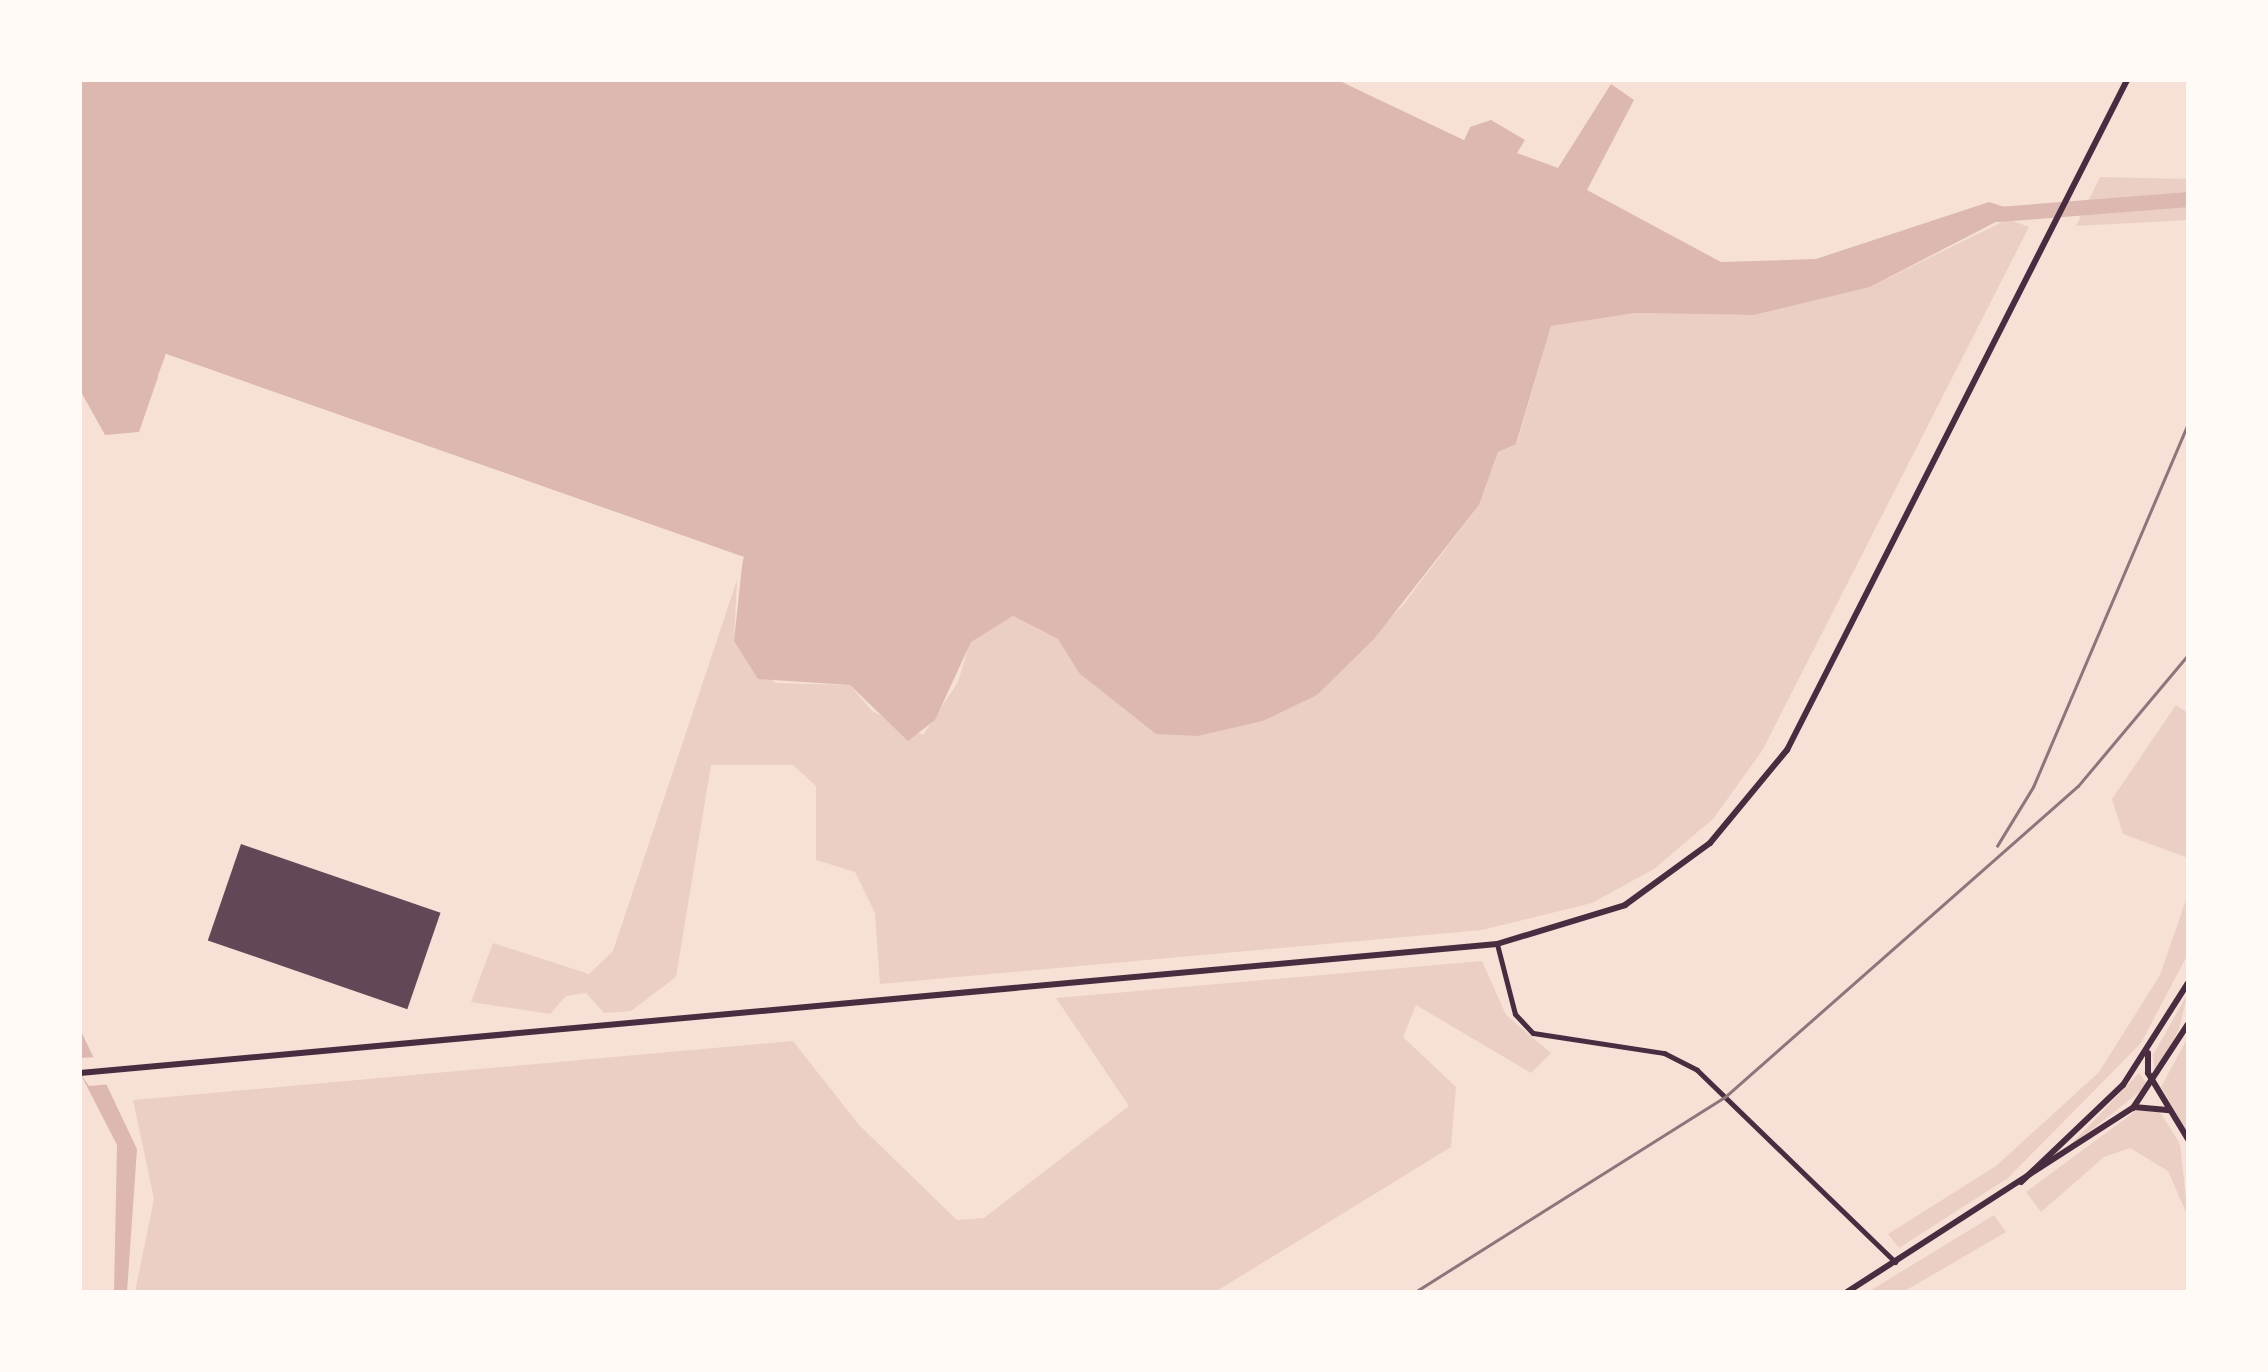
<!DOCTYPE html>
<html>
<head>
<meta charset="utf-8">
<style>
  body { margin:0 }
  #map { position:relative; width:2268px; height:1372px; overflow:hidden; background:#f7e1d7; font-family:"Asap Condensed",sans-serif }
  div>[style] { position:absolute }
  .green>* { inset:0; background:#ebcfc5 }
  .water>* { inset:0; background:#dcb8b0 }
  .pier>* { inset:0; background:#f7e1d7 }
  .river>* { height:15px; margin:-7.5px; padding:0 7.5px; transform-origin:7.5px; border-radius:7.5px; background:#dcb8b0 }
  .building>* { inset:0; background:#644757; transform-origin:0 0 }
  .secondary>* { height:5px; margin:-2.5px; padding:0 2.5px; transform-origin:2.5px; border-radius:2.5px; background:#4a2c40 }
  .primary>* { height:6px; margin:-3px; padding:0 3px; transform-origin:3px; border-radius:3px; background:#4a2c40 }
  .rail>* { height:2.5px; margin:-1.25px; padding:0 1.25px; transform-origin:1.25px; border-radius:1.25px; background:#8f747c }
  span { translate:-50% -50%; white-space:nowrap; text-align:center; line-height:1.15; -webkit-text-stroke:8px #fffaf5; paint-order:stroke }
  .frame { position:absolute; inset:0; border:82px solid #fffaf5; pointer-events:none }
</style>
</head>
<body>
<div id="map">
  <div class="green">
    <i style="clip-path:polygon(2100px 177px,2188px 179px,2188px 220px,2076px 226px)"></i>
    <i style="clip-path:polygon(2008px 219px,2029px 227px,1762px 751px,1713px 819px,1654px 869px,1592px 903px,1482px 930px,880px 984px,875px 913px,855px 872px,816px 860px,816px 786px,793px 765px,711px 765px,676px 977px,631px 1011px,604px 1013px,586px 993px,566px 996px,550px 1014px,471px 1002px,493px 943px,589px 974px,613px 951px,737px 580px,734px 641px,776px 683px,850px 685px,872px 711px,923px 735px,958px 682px,970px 642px,1013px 616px,1058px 639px,1079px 673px,1198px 736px,1263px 721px,1317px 695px,1403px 605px,1479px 505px,1498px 452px,1517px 443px,1551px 326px,1634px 313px,1754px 315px,1870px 287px)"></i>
    <i style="clip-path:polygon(2176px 705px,2188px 713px,2188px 858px,2123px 834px,2112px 799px)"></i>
    <i style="clip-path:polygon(2188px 894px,2188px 954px,2141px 1043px,2008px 1178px,1899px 1248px,1888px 1234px,1996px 1166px,2099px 1072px,2160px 975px)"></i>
    <i style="clip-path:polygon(1482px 961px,1506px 1015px,1551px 1053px,1531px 1073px,1416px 1005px,1403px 1037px,1456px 1087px,1451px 1147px,1215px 1292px,135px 1292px,154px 1199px,133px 1100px,793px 1041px,859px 1125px,957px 1220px,984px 1218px,1129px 1106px,1056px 998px)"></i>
    <i style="clip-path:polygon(2188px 993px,2179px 1029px,2155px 1076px,2153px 1055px)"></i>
    <i style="clip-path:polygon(2188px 1037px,2188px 1134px,2161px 1087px)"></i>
    <i style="clip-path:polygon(2139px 1073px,2148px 1085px,2055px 1159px,2086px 1129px)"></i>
    <i style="clip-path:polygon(2137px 1110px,2160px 1112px,2180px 1144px,2188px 1217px,2168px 1171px,2130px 1148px,2104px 1157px,2041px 1212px,2026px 1192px)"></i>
    <i style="clip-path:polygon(1994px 1215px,2006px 1232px,1903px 1292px,1868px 1292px)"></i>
  </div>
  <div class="water">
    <i style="clip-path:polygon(80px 80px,1338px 80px,1464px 140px,1470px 127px,1491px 120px,1525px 140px,1517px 153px,1558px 168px,1611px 84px,1634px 100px,1587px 190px,1721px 262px,1816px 259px,1989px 202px,2017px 211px,1870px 287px,1754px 315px,1635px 313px,1551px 326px,1516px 444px,1498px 452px,1479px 505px,1374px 639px,1317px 695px,1263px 721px,1198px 736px,1156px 734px,1079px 673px,1058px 639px,1013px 616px,971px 642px,935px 720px,908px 741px,850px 685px,758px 679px,734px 641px,743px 557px,166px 354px,139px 432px,105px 435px,80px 390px)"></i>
    <i style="clip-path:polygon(80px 1029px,137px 1149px,127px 1292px,114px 1292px,117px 1145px,80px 1073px)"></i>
  </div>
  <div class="pier">
    <i style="clip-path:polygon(1338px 80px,1462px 133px,1470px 127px,1464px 140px)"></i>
    <i style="clip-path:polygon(166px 354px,744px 557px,737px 580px,738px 561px,169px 360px,157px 378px)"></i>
    <i style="clip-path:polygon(97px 1057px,112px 1084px,89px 1086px,80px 1073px,80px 1058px)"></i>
  </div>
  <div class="river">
    <i style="left:1998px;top:214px;width:191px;rotate:-4.5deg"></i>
  </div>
  <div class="building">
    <i style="left:241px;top:844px;width:211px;height:102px;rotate:19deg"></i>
  </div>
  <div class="secondary">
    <i style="left:1497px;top:944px;width:72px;rotate:75.6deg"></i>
    <i style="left:1515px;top:1014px;width:26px;rotate:47deg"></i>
    <i style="left:1533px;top:1033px;width:133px;rotate:8.7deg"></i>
    <i style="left:1664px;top:1053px;width:37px;rotate:27deg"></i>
    <i style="left:1697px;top:1070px;width:276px;rotate:44.1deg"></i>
  </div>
  <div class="primary">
    <i style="left:2148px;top:1053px;width:20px;rotate:90deg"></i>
    <i style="left:2148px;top:1073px;width:77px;rotate:58.8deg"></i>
    <i style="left:80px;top:1073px;width:1423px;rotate:-5.2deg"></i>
    <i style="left:1497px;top:944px;width:134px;rotate:-16.9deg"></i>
    <i style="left:1625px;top:905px;width:105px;rotate:-36.1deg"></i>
    <i style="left:1710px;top:843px;width:121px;rotate:-50.4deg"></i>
    <i style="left:1787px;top:750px;width:751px;rotate:-63.09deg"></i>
    <i style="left:2134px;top:1107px;width:36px;rotate:5deg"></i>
    <i style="left:2021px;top:1182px;width:141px;rotate:-43.6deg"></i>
    <i style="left:2123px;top:1085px;width:121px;rotate:-57.5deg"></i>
    <i style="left:1847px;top:1292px;width:340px;rotate:-32.8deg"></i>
    <i style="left:2133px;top:1108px;width:100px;rotate:-56.8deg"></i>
  </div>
  <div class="rail">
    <i style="left:1997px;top:846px;width:69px;rotate:-58.6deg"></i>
    <i style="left:2033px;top:787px;width:396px;rotate:-66.9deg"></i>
    <i style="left:1415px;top:1292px;width:366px;rotate:-32.2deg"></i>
    <i style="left:1725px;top:1097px;width:470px;rotate:-41.4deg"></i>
    <i style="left:2078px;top:786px;width:171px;rotate:-50deg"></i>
  </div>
  <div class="frame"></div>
</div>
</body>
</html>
